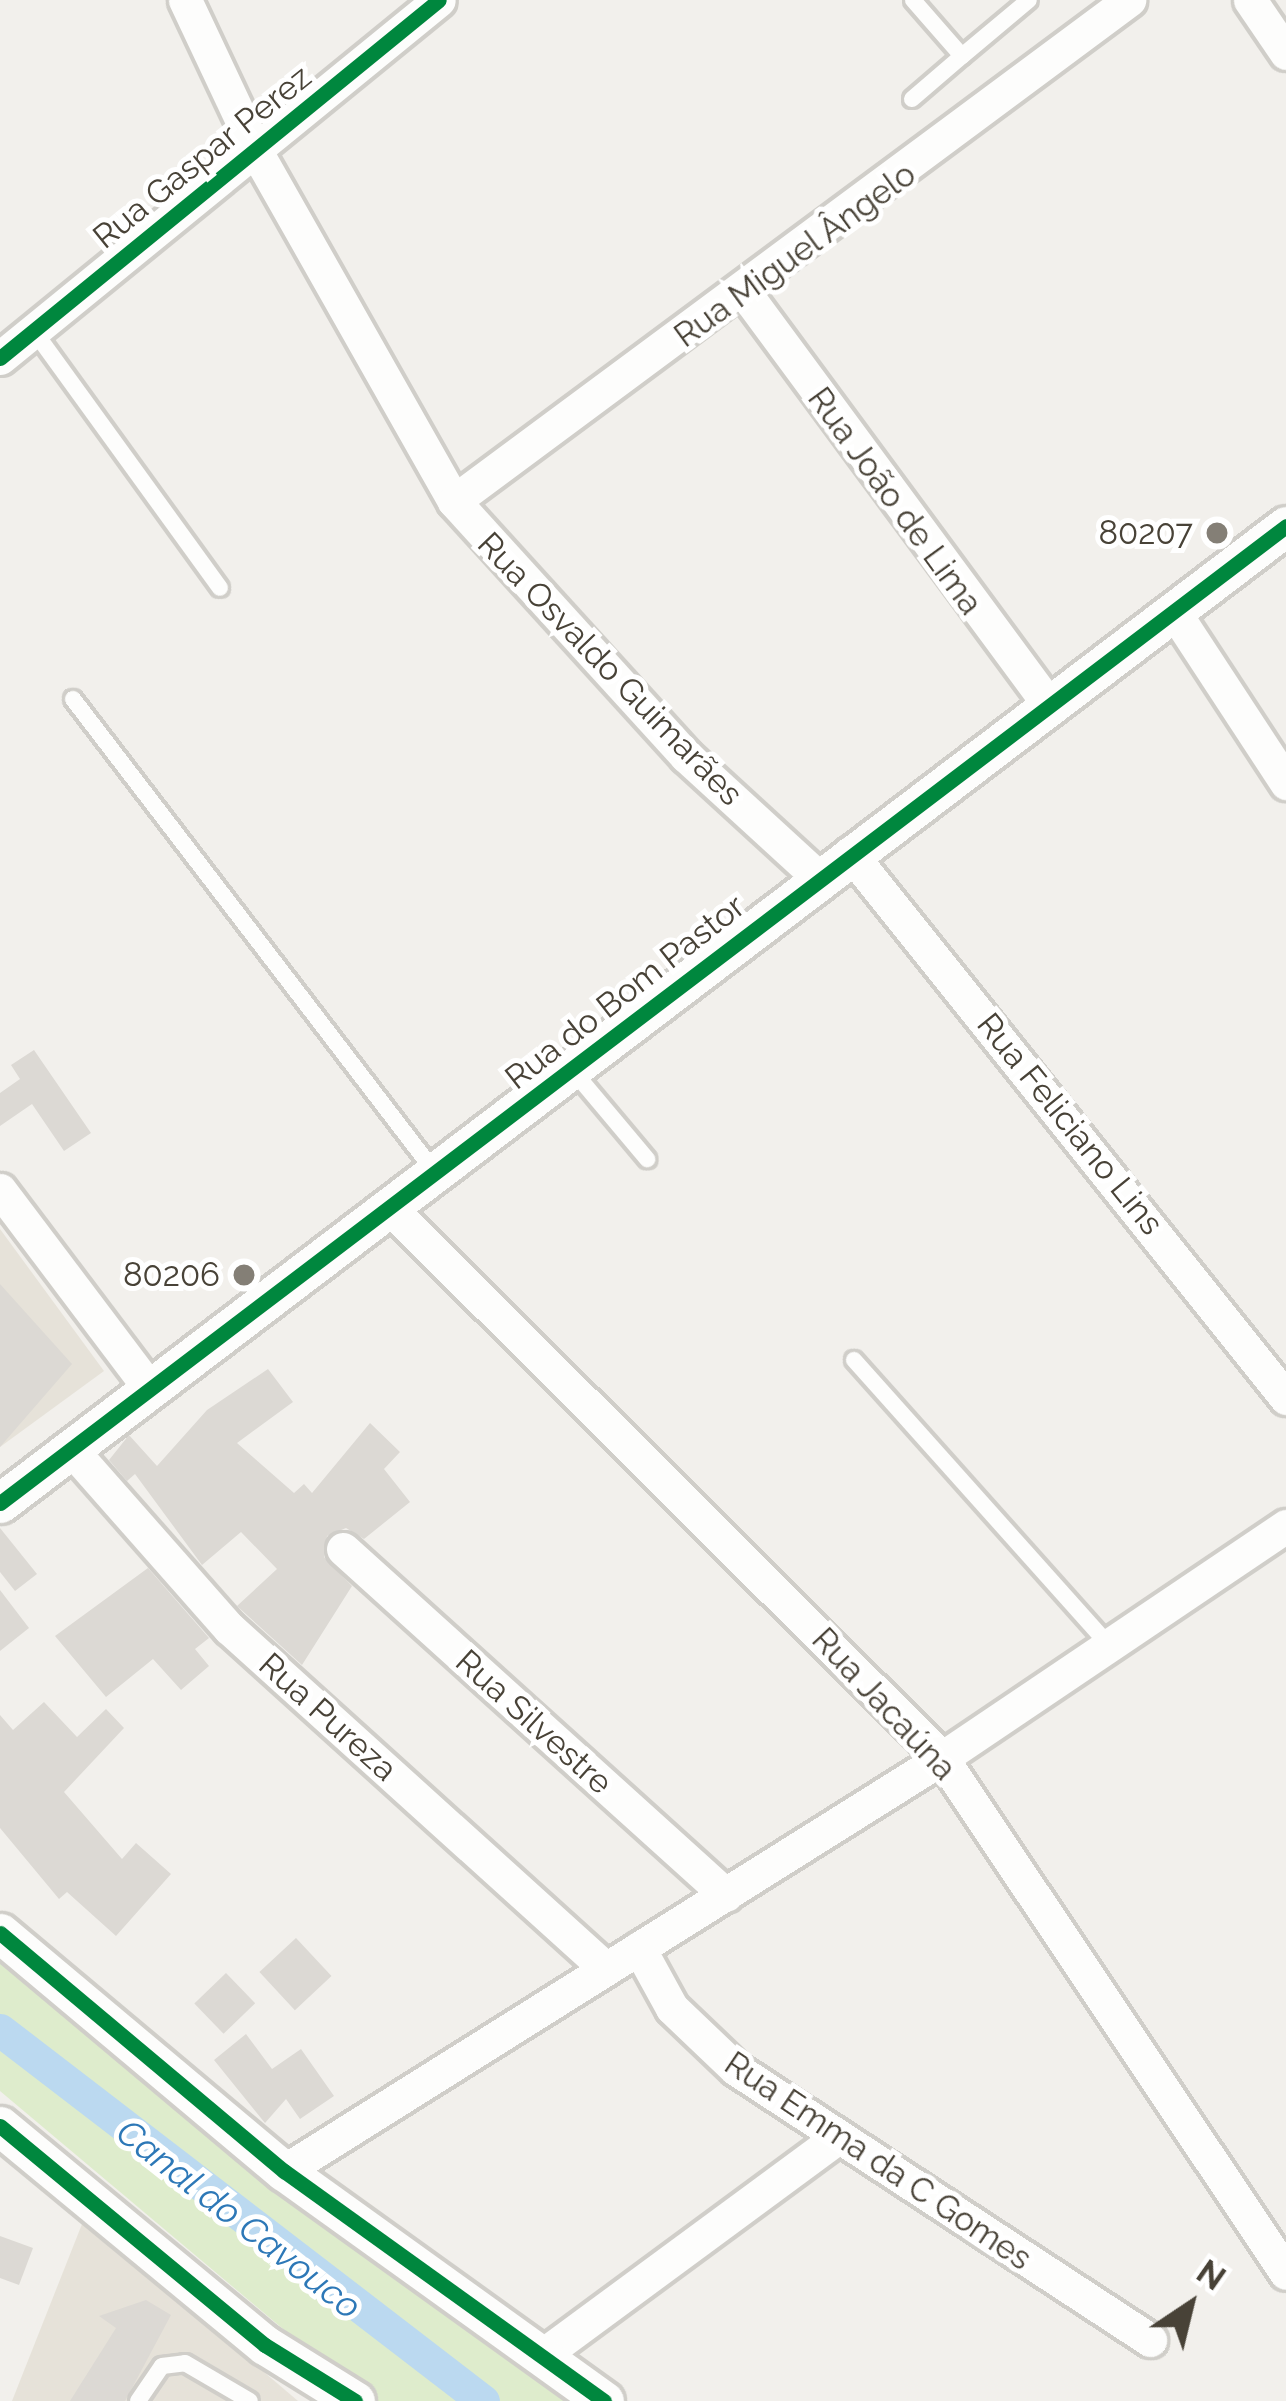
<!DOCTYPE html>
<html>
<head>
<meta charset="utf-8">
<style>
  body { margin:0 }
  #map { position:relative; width:1286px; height:2401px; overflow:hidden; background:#f2f0ec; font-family:Raleway,sans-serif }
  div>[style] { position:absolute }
  .residential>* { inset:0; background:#e6e2d9 }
  .green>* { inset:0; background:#deeccc }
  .canal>* { height:33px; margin:-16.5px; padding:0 16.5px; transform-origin:16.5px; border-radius:16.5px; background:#bbd9f0 }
  .building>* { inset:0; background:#dcd9d4; transform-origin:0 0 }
  .roads { filter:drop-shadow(3px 0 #d0cec9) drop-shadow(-3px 0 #d0cec9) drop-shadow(0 3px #d0cec9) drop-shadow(0 -3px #d0cec9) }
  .service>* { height:16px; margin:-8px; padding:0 8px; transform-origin:8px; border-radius:8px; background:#fdfdfc }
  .minor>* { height:33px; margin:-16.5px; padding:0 16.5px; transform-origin:16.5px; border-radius:16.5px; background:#fdfdfc }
  .tertiary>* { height:39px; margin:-19.5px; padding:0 19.5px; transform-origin:19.5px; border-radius:19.5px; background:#fdfdfc }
  .cycleway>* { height:15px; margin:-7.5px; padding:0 7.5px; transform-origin:7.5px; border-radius:7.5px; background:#00873e }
  .dots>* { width:33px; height:33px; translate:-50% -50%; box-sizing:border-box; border:6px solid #fff; border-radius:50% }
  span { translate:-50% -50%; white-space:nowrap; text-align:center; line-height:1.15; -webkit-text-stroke:10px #fff; paint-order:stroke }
  .street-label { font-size:33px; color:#484237 }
  .poi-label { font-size:33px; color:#484237 }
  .right { translate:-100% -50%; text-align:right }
  .water-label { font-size:36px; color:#2d78b7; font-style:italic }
  .north { position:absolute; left:1130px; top:2245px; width:120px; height:120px; -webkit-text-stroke:9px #fff; paint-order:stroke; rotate:35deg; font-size:33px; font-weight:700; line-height:48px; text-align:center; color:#484237 }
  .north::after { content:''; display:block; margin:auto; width:42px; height:54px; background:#484237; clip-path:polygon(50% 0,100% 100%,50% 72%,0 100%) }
</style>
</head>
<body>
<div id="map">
  <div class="residential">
    <i style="clip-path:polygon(0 1229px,104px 1371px,0 1447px)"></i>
    <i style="clip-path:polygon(84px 2219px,298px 2401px,12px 2401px)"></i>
  </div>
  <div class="green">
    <i style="clip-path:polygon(0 1942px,589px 2401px,376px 2401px,308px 2350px,0 2091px)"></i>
  </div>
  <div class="canal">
    <i style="left:0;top:2030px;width:609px;rotate:37.53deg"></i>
  </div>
  <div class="building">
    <i style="clip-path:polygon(34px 1050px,91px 1133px,64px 1151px,32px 1104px,0 1126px,0 1093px,20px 1079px,11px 1065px)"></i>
    <i style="clip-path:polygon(0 1284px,72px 1364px,0 1447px)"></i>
    <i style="clip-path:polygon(268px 1369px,293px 1402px,237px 1443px,294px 1493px,304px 1484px,312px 1493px,370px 1423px,400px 1452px,384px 1469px,410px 1502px,364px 1539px,346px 1528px,327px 1536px,324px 1557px,352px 1586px,302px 1665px,237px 1606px,277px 1569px,241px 1532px,202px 1565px,135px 1474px,127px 1481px,109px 1460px,129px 1435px,157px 1466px,207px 1410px)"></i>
    <i style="clip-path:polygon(0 1528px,37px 1574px,15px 1591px,0 1572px)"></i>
    <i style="clip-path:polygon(148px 1568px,209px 1638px,195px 1649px,209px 1666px,181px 1690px,153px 1659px,106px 1697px,55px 1636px)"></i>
    <i style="clip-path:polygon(0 1590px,29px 1628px,0 1651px)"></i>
    <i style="clip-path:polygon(44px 1702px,77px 1737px,106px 1709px,124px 1728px,64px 1792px,122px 1859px,136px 1843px,171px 1874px,116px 1936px,67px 1892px,59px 1899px,0 1828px,0 1715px,13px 1730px)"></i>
    <i style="left:296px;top:1938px;width:52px;height:50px;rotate:47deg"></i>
    <i style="left:226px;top:1973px;width:42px;height:44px;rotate:46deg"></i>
    <i style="clip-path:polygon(246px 2034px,272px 2069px,301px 2049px,334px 2096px,300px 2119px,286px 2099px,265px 2123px,214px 2060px)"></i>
    <i style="clip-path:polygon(0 2236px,33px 2248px,19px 2285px,0 2278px)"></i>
    <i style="clip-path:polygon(146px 2300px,171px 2315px,125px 2401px,70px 2401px,116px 2328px,99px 2316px)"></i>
  </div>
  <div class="roads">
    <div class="service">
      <i style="left:913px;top:0;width:74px;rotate:48.8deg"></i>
      <i style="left:962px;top:56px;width:87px;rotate:-39.9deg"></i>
      <i style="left:912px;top:99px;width:66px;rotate:-40.7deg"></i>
      <i style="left:34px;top:331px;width:317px;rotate:54.1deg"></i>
      <i style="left:73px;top:699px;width:599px;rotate:52.59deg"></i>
      <i style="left:574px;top:1072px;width:114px;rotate:50deg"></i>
      <i style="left:854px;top:1360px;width:382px;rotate:48.2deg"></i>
      <i style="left:138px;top:2401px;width:42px;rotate:-55.6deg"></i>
      <i style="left:162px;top:2366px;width:23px;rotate:-7deg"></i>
      <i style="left:185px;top:2363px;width:75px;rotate:30.3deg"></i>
    </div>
    <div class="minor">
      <i style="left:185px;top:0;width:169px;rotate:64.8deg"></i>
      <i style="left:257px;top:153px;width:400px;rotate:60.5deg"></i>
      <i style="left:454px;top:501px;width:345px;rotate:47.7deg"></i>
      <i style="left:686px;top:756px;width:179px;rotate:42.5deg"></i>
      <i style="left:1250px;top:0;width:64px;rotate:55.8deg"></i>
      <i style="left:745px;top:293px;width:512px;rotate:53.58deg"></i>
      <i style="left:0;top:358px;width:566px;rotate:-39.2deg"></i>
      <i style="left:454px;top:501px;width:841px;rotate:-36.58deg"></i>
      <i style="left:1173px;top:610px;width:207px;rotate:56.8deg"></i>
      <i style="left:850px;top:853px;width:698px;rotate:51.34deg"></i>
      <i style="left:0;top:1190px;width:249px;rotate:53deg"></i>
      <i style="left:392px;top:1210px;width:776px;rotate:44.9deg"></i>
      <i style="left:942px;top:1758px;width:619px;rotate:56.26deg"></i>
      <i style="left:71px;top:1449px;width:239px;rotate:48.6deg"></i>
      <i style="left:229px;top:1628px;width:504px;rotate:42.11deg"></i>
      <i style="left:343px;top:1549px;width:516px;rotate:42.09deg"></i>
      <i style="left:639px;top:1948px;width:68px;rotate:61.2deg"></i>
      <i style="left:672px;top:2008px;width:88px;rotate:43.6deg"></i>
      <i style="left:736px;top:2069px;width:495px;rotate:33.2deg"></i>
      <i style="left:284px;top:2171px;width:777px;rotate:-32.11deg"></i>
      <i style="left:942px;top:1758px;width:415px;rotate:-34deg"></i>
      <i style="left:540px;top:2357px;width:368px;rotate:-36.4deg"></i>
    </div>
    <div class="tertiary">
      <i style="left:0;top:1503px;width:1615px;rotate:-37.22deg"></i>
      <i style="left:0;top:1933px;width:371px;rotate:40deg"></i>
      <i style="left:284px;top:2171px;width:394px;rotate:35.7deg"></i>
      <i style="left:0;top:2126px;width:344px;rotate:39.6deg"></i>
      <i style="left:265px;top:2345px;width:106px;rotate:31.9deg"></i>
    </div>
  </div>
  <div class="cycleway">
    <i style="left:0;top:358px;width:566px;rotate:-39.2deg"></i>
    <i style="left:0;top:1503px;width:1615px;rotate:-37.22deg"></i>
    <i style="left:0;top:1933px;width:371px;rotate:40deg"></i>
    <i style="left:284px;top:2171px;width:394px;rotate:35.7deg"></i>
    <i style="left:0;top:2126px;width:344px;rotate:39.6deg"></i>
    <i style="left:265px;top:2345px;width:106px;rotate:31.9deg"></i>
  </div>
  <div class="dots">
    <i style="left:1217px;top:533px;background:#847f76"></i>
    <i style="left:244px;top:1275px;background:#847f76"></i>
  </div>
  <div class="street-label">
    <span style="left:202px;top:157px;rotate:-39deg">Rua Gaspar Perez</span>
    <span style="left:795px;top:255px;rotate:-36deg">Rua Miguel Ângelo</span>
    <span style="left:895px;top:501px;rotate:54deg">Rua João de Lima</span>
    <span style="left:610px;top:669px;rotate:46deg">Rua Osvaldo Guimarães</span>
    <span style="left:625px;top:992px;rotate:-38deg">Rua do Bom Pastor</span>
    <span style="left:1070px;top:1124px;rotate:51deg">Rua Feliciano Lins</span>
    <span style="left:884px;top:1704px;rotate:47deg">Rua Jacaúna</span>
    <span style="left:328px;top:1717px;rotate:42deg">Rua Pureza</span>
    <span style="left:534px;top:1722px;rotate:42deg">Rua Silvestre</span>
    <span style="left:878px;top:2161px;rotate:34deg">Rua Emma da C Gomes</span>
  </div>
  <div class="poi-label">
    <span class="right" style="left:1193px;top:533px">80207</span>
    <span class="right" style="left:220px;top:1275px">80206</span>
  </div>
  <div class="water-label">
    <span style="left:239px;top:2219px;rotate:38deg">Canal do Cavouco</span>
  </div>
  <div class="north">N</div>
</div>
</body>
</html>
